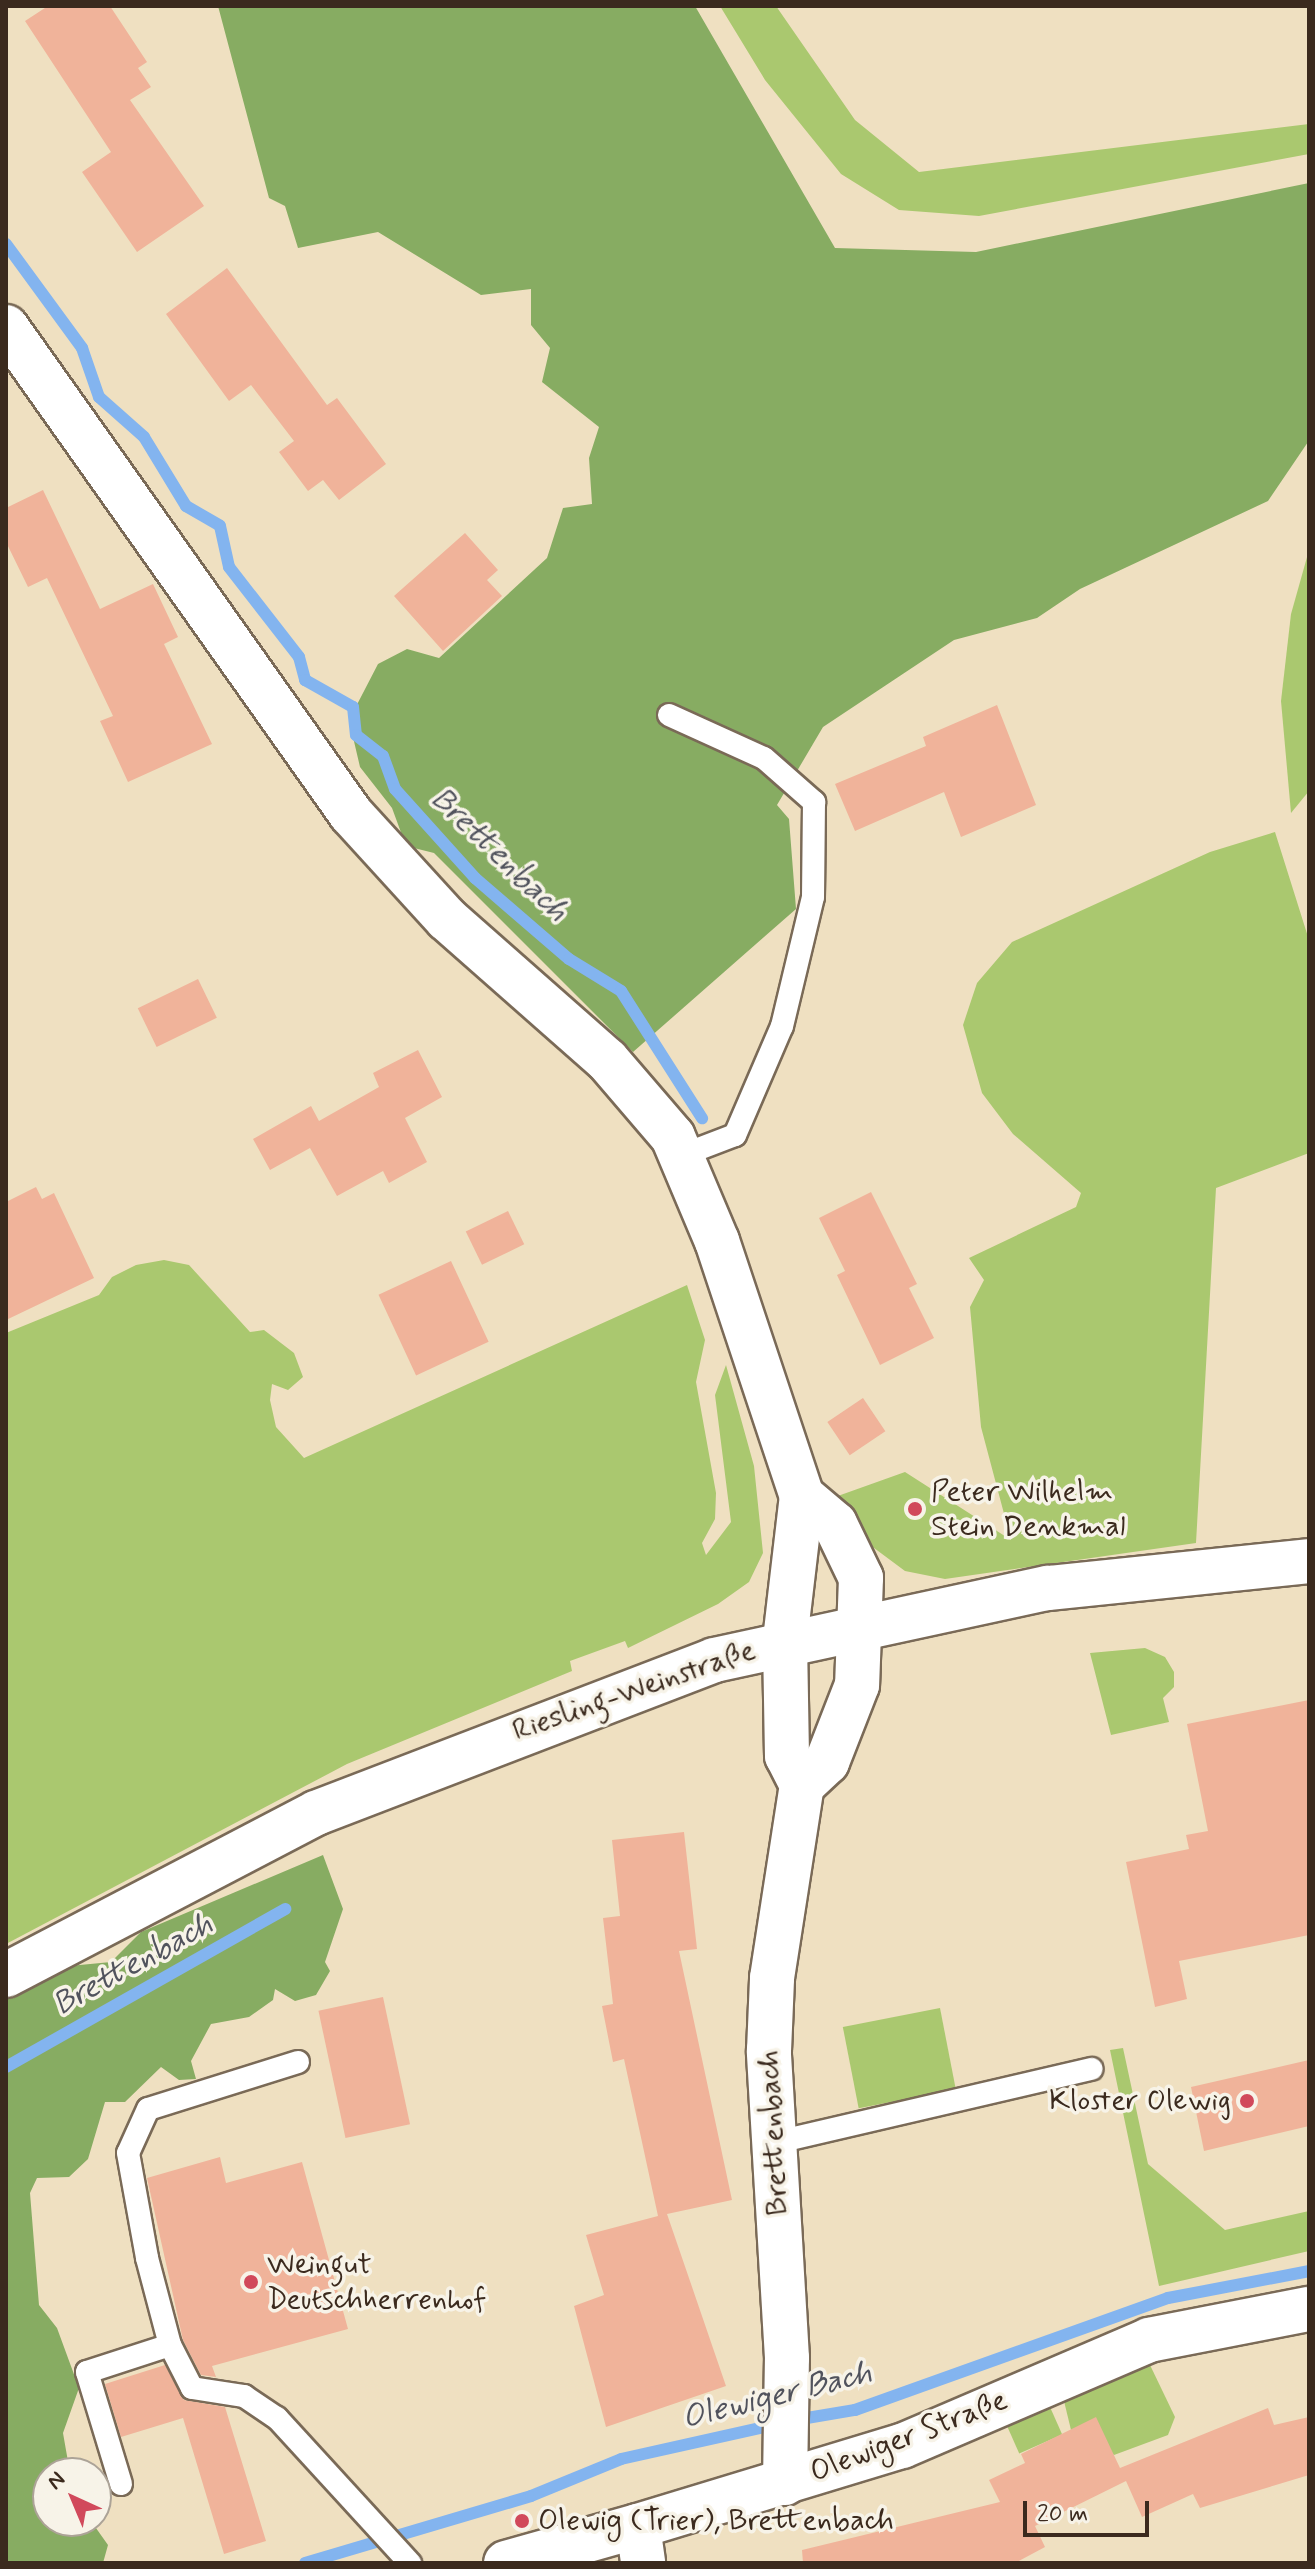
<!DOCTYPE html>
<html>
<head>
<meta charset="utf-8">
<style>
  body { margin:0 }
  #map { position:relative; width:1315px; height:2569px; overflow:hidden; background:#efe0c1; font-family:Mynerve,sans-serif }
  div>[style] { position:absolute }
  .green>* { inset:0; background:#aac86f; transform-origin:0 0 }
  .forest>* { inset:0; background:#87ac62 }
  .stream>* { height:12px; margin:-6px; padding:0 6px; transform-origin:6px; border-radius:6px; background:#83b4ef }
  .building>* { inset:0; background:#f0b39a; transform-origin:0 0 }
  .roads { filter:drop-shadow(2px 0 #7a6a57) drop-shadow(-2px 0 #7a6a57) drop-shadow(0 2px #7a6a57) drop-shadow(0 -2px #7a6a57) }
  .lane>* { height:22px; margin:-11px; padding:0 11px; transform-origin:11px; border-radius:11px; background:#fff }
  .street>* { height:44px; margin:-22px; padding:0 22px; transform-origin:22px; border-radius:22px; background:#fff }
  .secondary>* { height:44px; margin:-22px; padding:0 22px; transform-origin:22px; border-radius:22px; background:#fff }
  .dots>* { width:22px; height:22px; translate:-50% -50%; box-sizing:border-box; border:4px solid #f7f3e8; border-radius:50% }
  span { translate:-50% -50%; white-space:nowrap; text-align:center; line-height:1.15; -webkit-text-stroke:7px #f7f3e8; paint-order:stroke }
  .poi-label { font-size:30px; color:#3b2a1e }
  .left { translate:0 -50%; text-align:left }
  .right { translate:-100% -50%; text-align:right }
  .street-label { font-size:30px; color:#3b2a1e }
  .water-label { font-size:32px; color:#51535d; font-style:italic }
  .frame { position:absolute; inset:0; border:8px solid #3b2a1e; pointer-events:none }
  .north { position:absolute; left:32px; top:2457px; width:80px; height:80px; box-sizing:border-box; background:#f7f3e8; border:2px solid #aca397; border-radius:50%; rotate:316deg; font-size:22px; font-weight:700; line-height:32px; text-align:center; color:#3b2a1e }
  .north::after { content:''; display:block; margin:auto; width:28px; height:36px; background:#d1495b; clip-path:polygon(50% 0,100% 100%,50% 72%,0 100%) }
  .scale { position:absolute; left:1023px; top:2501px; width:126px; height:36px; box-sizing:border-box; border:4px solid #3b2a1e; border-top:0; padding-left:10px; font-size:24px; line-height:28px; white-space:nowrap; color:#3b2a1e; -webkit-text-stroke:6px #f7f3e8; paint-order:stroke }
</style>
</head>
<body>
<div id="map">
  <div class="green">
    <i style="clip-path:polygon(720px 6px,776px 6px,855px 120px,919px 172px,1309px 124px,1309px 154px,979px 216px,899px 210px,841px 174px,765px 80px)"></i>
    <i style="clip-path:polygon(1309px 550px,1309px 791px,1291px 813px,1281px 701px,1291px 614px)"></i>
    <i style="clip-path:polygon(1275px 832px,1309px 940px,1309px 1153px,1216px 1188px,1196px 1543px,945px 1579px,905px 1571px,870px 1545px,835px 1497px,905px 1472px,1011px 1540px,981px 1427px,970px 1307px,984px 1280px,969px 1258px,1076px 1207px,1081px 1193px,1013px 1134px,982px 1093px,963px 1025px,977px 983px,1012px 942px,1210px 852px)"></i>
    <i style="clip-path:polygon(164px 1260px,189px 1265px,250px 1332px,264px 1330px,294px 1353px,303px 1377px,288px 1390px,272px 1384px,270px 1400px,276px 1427px,304px 1458px,687px 1285px,705px 1340px,696px 1382px,716px 1493px,715px 1519px,702px 1543px,706px 1555px,731px 1522px,715px 1395px,726px 1365px,754px 1466px,763px 1553px,749px 1582px,718px 1604px,628px 1648px,625px 1641px,570px 1661px,572px 1671px,347px 1764px,6px 1944px,6px 1333px,99px 1295px,112px 1277px,136px 1265px)"></i>
    <i style="clip-path:polygon(1145px 1648px,1165px 1657px,1174px 1672px,1174px 1687px,1163px 1698px,1169px 1722px,1111px 1735px,1090px 1653px)"></i>
    <i style="left:940px;top:2008px;width:83px;height:99px;rotate:79deg"></i>
    <i style="clip-path:polygon(1123px 2048px,1148px 2164px,1225px 2230px,1309px 2211px,1309px 2251px,1159px 2286px,1110px 2050px)"></i>
    <i style="clip-path:polygon(1150px 2365px,1175px 2417px,1168px 2435px,1114px 2455px,1071px 2430px,1064px 2401px)"></i>
    <i style="left:1050px;top:2407px;width:30px;height:47px;rotate:66deg"></i>
  </div>
  <div class="forest">
    <i style="clip-path:polygon(218px 6px,695px 6px,835px 248px,976px 252px,1309px 183px,1308px 442px,1268px 501px,1080px 589px,1037px 618px,954px 640px,823px 727px,777px 805px,789px 819px,796px 909px,633px 1052px,434px 853px,406px 846px,392px 808px,360px 767px,349px 720px,378px 664px,407px 649px,439px 658px,547px 558px,563px 508px,592px 504px,589px 458px,599px 427px,542px 382px,550px 348px,531px 325px,531px 289px,481px 295px,378px 232px,298px 248px,285px 206px,269px 198px)"></i>
    <i style="clip-path:polygon(323px 1855px,343px 1909px,325px 1962px,330px 1971px,316px 1995px,295px 2001px,275px 1989px,273px 2000px,249px 2017px,211px 2024px,191px 2061px,196px 2079px,179px 2080px,161px 2067px,125px 2102px,105px 2102px,88px 2159px,69px 2177px,37px 2178px,30px 2193px,39px 2305px,57px 2328px,79px 2388px,63px 2433px,70px 2473px,48px 2473px,48px 2521px,91px 2521px,108px 2545px,103px 2563px,6px 2563px,6px 1993px,59px 1967px,111px 1962px,141px 1932px)"></i>
  </div>
  <div class="stream">
    <i style="left:6px;top:244px;width:129px;rotate:53.8deg"></i>
    <i style="left:82px;top:348px;width:52px;rotate:70.9deg"></i>
    <i style="left:99px;top:397px;width:60px;rotate:41.6deg"></i>
    <i style="left:144px;top:437px;width:81px;rotate:58.7deg"></i>
    <i style="left:186px;top:506px;width:39px;rotate:30deg"></i>
    <i style="left:220px;top:526px;width:42px;rotate:77.6deg"></i>
    <i style="left:229px;top:567px;width:114px;rotate:52.1deg"></i>
    <i style="left:299px;top:657px;width:24px;rotate:75deg"></i>
    <i style="left:305px;top:680px;width:55px;rotate:29.4deg"></i>
    <i style="left:353px;top:707px;width:28px;rotate:84deg"></i>
    <i style="left:356px;top:735px;width:34px;rotate:38deg"></i>
    <i style="left:383px;top:756px;width:35px;rotate:70deg"></i>
    <i style="left:395px;top:789px;width:120px;rotate:48deg"></i>
    <i style="left:475px;top:878px;width:124px;rotate:40.8deg"></i>
    <i style="left:569px;top:959px;width:61px;rotate:31.6deg"></i>
    <i style="left:621px;top:991px;width:151px;rotate:57.5deg"></i>
    <i style="left:6px;top:2067px;width:321px;rotate:-29.5deg"></i>
    <i style="left:795px;top:2420px;width:61px;rotate:-9.5deg"></i>
    <i style="left:855px;top:2410px;width:332px;rotate:-19.7deg"></i>
    <i style="left:1168px;top:2298px;width:144px;rotate:-10.8deg"></i>
    <i style="left:305px;top:2563px;width:236px;rotate:-16.5deg"></i>
    <i style="left:531px;top:2496px;width:97px;rotate:-22.3deg"></i>
    <i style="left:621px;top:2459px;width:160px;rotate:-12.6deg"></i>
  </div>
  <div class="building">
    <i style="clip-path:polygon(48px 6px,110px 6px,147px 62px,138px 68px,151px 87px,130px 100px,204px 206px,137px 252px,82px 172px,111px 152px,25px 21px)"></i>
    <i style="clip-path:polygon(227px 268px,327px 405px,337px 398px,386px 464px,339px 500px,323px 480px,308px 491px,279px 452px,294px 441px,251px 385px,229px 401px,166px 314px)"></i>
    <i style="clip-path:polygon(43px 490px,100px 609px,153px 584px,178px 637px,164px 644px,212px 744px,128px 782px,100px 721px,113px 716px,47px 578px,28px 587px,6px 542px,6px 508px)"></i>
    <i style="clip-path:polygon(465px 533px,498px 570px,487px 580px,502px 596px,443px 651px,394px 596px)"></i>
    <i style="clip-path:polygon(997px 705px,1036px 805px,961px 837px,944px 792px,855px 831px,835px 784px,926px 746px,923px 737px)"></i>
    <i style="left:198px;top:979px;width:43px;height:67px;rotate:64deg"></i>
    <i style="clip-path:polygon(418px 1050px,442px 1097px,405px 1118px,427px 1162px,389px 1183px,383px 1171px,337px 1196px,310px 1148px,270px 1170px,253px 1139px,311px 1106px,319px 1121px,379px 1087px,373px 1073px)"></i>
    <i style="clip-path:polygon(36px 1187px,42px 1199px,54px 1193px,94px 1278px,6px 1320px,6px 1202px)"></i>
    <i style="clip-path:polygon(871px 1192px,917px 1284px,909px 1288px,934px 1338px,880px 1365px,837px 1275px,845px 1271px,819px 1218px)"></i>
    <i style="left:508px;top:1211px;width:37px;height:47px;rotate:64deg"></i>
    <i style="left:451px;top:1261px;width:89px;height:80px;rotate:65deg"></i>
    <i style="left:863px;top:1398px;width:40px;height:43px;rotate:56deg"></i>
    <i style="clip-path:polygon(1309px 1700px,1309px 1935px,1179px 1961px,1187px 1999px,1155px 2007px,1126px 1862px,1189px 1849px,1186px 1835px,1208px 1831px,1187px 1724px)"></i>
    <i style="clip-path:polygon(684px 1832px,697px 1949px,679px 1951px,732px 2200px,667px 2214px,726px 2386px,606px 2427px,574px 2306px,604px 2295px,586px 2235px,658px 2216px,624px 2059px,613px 2062px,602px 2006px,613px 2004px,603px 1918px,620px 1916px,612px 1840px)"></i>
    <i style="left:383px;top:1997px;width:130px;height:66px;rotate:78deg"></i>
    <i style="clip-path:polygon(1309px 2060px,1309px 2126px,1204px 2151px,1191px 2087px)"></i>
    <i style="clip-path:polygon(220px 2157px,226px 2183px,302px 2162px,348px 2329px,212px 2366px,216px 2377px,201px 2375px,183px 2340px,147px 2178px)"></i>
    <i style="clip-path:polygon(165px 2365px,184px 2400px,225px 2407px,266px 2541px,224px 2554px,183px 2418px,121px 2437px,105px 2384px)"></i>
    <i style="clip-path:polygon(1268px 2408px,1274px 2425px,1309px 2417px,1309px 2475px,1200px 2508px,1193px 2494px,1142px 2517px,1126px 2481px,1035px 2526px,1045px 2547px,1015px 2563px,803px 2563px,802px 2550px,1000px 2502px,989px 2480px,1025px 2463px,1021px 2454px,1096px 2417px,1120px 2468px)"></i>
  </div>
  <div class="roads">
    <div class="lane">
      <i style="left:669px;top:715px;width:104px;rotate:24.4deg"></i>
      <i style="left:764px;top:758px;width:67px;rotate:41.3deg"></i>
      <i style="left:814px;top:802px;width:95px;rotate:90.6deg"></i>
      <i style="left:813px;top:897px;width:133px;rotate:103.5deg"></i>
      <i style="left:782px;top:1026px;width:119px;rotate:113.3deg"></i>
      <i style="left:735px;top:1135px;width:56px;rotate:159deg"></i>
      <i style="left:298px;top:2062px;width:157px;rotate:162.6deg"></i>
      <i style="left:148px;top:2109px;width:48px;rotate:114.4deg"></i>
      <i style="left:128px;top:2153px;width:107px;rotate:79.7deg"></i>
      <i style="left:147px;top:2258px;width:90px;rotate:75.2deg"></i>
      <i style="left:170px;top:2345px;width:48px;rotate:62.9deg"></i>
      <i style="left:192px;top:2388px;width:53px;rotate:8.7deg"></i>
      <i style="left:244px;top:2396px;width:40px;rotate:34deg"></i>
      <i style="left:277px;top:2418px;width:197px;rotate:47.5deg"></i>
      <i style="left:773px;top:2143px;width:327px;rotate:-13.1deg"></i>
      <i style="left:121px;top:2484px;width:117px;rotate:-106.9deg"></i>
      <i style="left:87px;top:2372px;width:87px;rotate:-18deg"></i>
    </div>
    <div class="street">
      <i style="left:6px;top:327px;width:597px;rotate:54.69deg"></i>
      <i style="left:351px;top:814px;width:142px;rotate:47.6deg"></i>
      <i style="left:447px;top:919px;width:213px;rotate:41.4deg"></i>
      <i style="left:607px;top:1060px;width:101px;rotate:49.4deg"></i>
      <i style="left:673px;top:1137px;width:113px;rotate:67.1deg"></i>
      <i style="left:717px;top:1241px;width:269px;rotate:71.6deg"></i>
      <i style="left:802px;top:1496px;width:43px;rotate:40.3deg"></i>
      <i style="left:835px;top:1524px;width:60px;rotate:64.3deg"></i>
      <i style="left:861px;top:1578px;width:107px;rotate:92.1deg"></i>
      <i style="left:857px;top:1685px;width:83px;rotate:111.3deg"></i>
      <i style="left:827px;top:1762px;width:34px;rotate:137deg"></i>
      <i style="left:785px;top:2483px;width:125px;rotate:-89.1deg"></i>
      <i style="left:787px;top:2358px;width:308px;rotate:-93.4deg"></i>
      <i style="left:769px;top:2051px;width:73px;rotate:-87.6deg"></i>
      <i style="left:772px;top:1978px;width:195px;rotate:-81.2deg"></i>
      <i style="left:802px;top:1785px;width:33px;rotate:-117deg"></i>
      <i style="left:787px;top:1756px;width:116px;rotate:-91deg"></i>
      <i style="left:785px;top:1640px;width:145px;rotate:-83.3deg"></i>
      <i style="left:638px;top:2526px;width:276px;rotate:-16.9deg"></i>
      <i style="left:902px;top:2446px;width:269px;rotate:-23.2deg"></i>
      <i style="left:1149px;top:2340px;width:163px;rotate:-11deg"></i>
    </div>
    <div class="secondary">
      <i style="left:6px;top:1975px;width:350px;rotate:-27.6deg"></i>
      <i style="left:316px;top:1813px;width:426px;rotate:-21deg"></i>
      <i style="left:714px;top:1660px;width:342px;rotate:-12.2deg"></i>
      <i style="left:1048px;top:1588px;width:262px;rotate:-5.9deg"></i>
      <i style="left:506px;top:2563px;width:137px;rotate:-15.7deg"></i>
      <i style="left:638px;top:2526px;width:37px;rotate:82deg"></i>
    </div>
  </div>
  <div class="dots">
    <i style="left:915px;top:1509px;background:#d1495b"></i>
    <i style="left:1247px;top:2101px;background:#d1495b"></i>
    <i style="left:251px;top:2282px;background:#d1495b"></i>
    <i style="left:522px;top:2521px;background:#d1495b"></i>
  </div>
  <div class="poi-label">
    <span class="left" style="left:931px;top:1509px">Peter Wilhelm<br>Stein Denkmal</span>
    <span class="right" style="left:1231px;top:2101px">Kloster Olewig</span>
    <span class="left" style="left:267px;top:2282px">Weingut<br>Deutschherrenhof</span>
    <span class="left" style="left:538px;top:2521px">Olewig (Trier), Brettenbach</span>
  </div>
  <div class="street-label">
    <span style="left:634px;top:1691px;rotate:-19deg">Riesling-Weinstraße</span>
    <span style="left:774px;top:2133px;rotate:-93deg">Brettenbach</span>
    <span style="left:909px;top:2437px;rotate:-21deg">Olewiger Straße</span>
  </div>
  <div class="water-label">
    <span style="left:499px;top:855px;rotate:44deg">Brettenbach</span>
    <span style="left:133px;top:1965px;rotate:-29deg">Brettenbach</span>
    <span style="left:777px;top:2396px;rotate:-14deg">Olewiger Bach</span>
  </div>
  <div class="frame"></div>
  <div class="north">N</div>
  <div class="scale">20 m</div>
</div>
</body>
</html>
